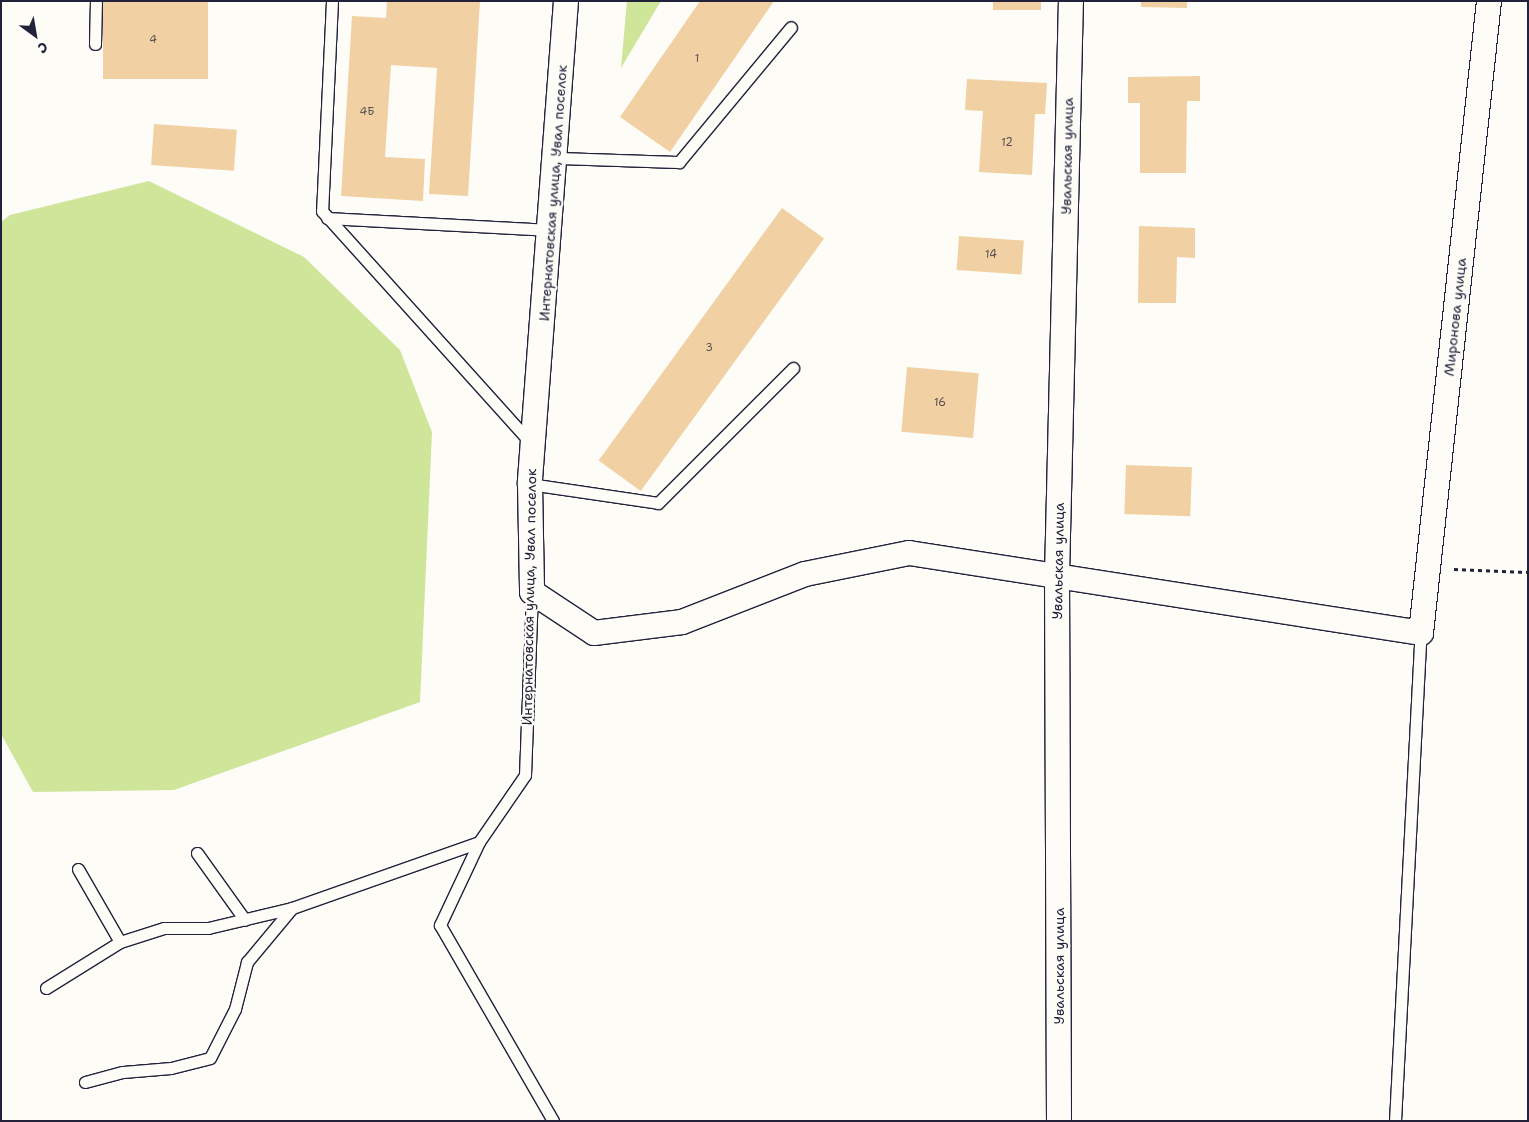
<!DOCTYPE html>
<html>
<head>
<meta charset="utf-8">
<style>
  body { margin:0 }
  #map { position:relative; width:1529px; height:1122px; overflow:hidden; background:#fdfcf7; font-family:"Shantell Sans",sans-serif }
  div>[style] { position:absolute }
  .green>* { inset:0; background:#cfe59a }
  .building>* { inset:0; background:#f1d1a3; transform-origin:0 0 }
  .path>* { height:3px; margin-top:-1.5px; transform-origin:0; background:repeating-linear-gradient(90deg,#22223b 0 4px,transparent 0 8px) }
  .roads { filter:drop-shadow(1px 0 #22223b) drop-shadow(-1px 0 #22223b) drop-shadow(0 1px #22223b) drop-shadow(0 -1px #22223b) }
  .service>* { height:11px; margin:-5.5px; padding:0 5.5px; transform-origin:5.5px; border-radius:5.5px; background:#fdfcf7 }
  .minor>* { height:24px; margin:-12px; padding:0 12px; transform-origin:12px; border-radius:12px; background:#fdfcf7 }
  span { translate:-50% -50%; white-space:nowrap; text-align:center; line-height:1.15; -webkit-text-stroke:4.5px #fdfcf7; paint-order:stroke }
  .number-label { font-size:11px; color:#564e55 }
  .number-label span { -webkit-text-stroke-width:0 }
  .street-label { font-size:14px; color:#22223b }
  .frame { position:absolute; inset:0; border:2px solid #22223b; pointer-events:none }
  .north { position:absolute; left:10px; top:10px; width:50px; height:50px; -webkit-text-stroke:4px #fdfcf7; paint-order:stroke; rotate:148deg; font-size:14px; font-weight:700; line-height:20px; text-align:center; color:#22223b }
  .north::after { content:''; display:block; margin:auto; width:18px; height:22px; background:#22223b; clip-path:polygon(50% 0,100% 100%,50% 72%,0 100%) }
</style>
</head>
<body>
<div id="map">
  <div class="green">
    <i style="clip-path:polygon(627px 1px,661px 1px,621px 68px)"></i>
    <i style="clip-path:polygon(149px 181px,304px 257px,400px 350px,432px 432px,420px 702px,174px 790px,33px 792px,1px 734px,1px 222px,10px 215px)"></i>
  </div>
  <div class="building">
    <i style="left:103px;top:1px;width:105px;height:78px"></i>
    <i style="clip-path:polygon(387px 1px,480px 1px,468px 196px,429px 194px,437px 68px,391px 65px,385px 157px,425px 159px,423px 201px,341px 196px,352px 16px,386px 18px)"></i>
    <i style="clip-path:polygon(700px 1px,774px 1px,670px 152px,620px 117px)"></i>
    <i style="left:993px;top:1px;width:48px;height:9px"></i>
    <i style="clip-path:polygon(1141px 1px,1187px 1px,1187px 8px,1141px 7px)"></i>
    <i style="clip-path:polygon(1200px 76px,1200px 101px,1187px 101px,1186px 173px,1140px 173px,1140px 103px,1128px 103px,1128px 77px)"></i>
    <i style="clip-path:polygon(967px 79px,1047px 83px,1045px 114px,1035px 114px,1032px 175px,979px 172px,983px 111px,965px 110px)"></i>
    <i style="left:154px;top:124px;width:83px;height:41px;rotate:4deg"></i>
    <i style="left:782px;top:208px;width:52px;height:312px;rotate:36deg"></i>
    <i style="clip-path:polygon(1139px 226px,1195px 228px,1195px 258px,1177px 257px,1176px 303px,1138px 303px)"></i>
    <i style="left:959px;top:236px;width:65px;height:34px;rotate:4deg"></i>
    <i style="left:907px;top:367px;width:72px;height:65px;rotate:5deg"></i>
    <i style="left:1126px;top:465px;width:66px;height:49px;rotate:2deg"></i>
  </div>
  <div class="path">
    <i style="left:1454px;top:569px;width:74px;rotate:2.3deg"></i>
  </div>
  <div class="roads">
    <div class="service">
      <i style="left:332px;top:1px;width:210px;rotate:92.7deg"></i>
      <i style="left:322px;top:211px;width:312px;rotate:48deg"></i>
      <i style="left:95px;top:44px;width:43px;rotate:-88.7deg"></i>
      <i style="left:557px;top:158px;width:122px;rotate:1.9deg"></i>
      <i style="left:679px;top:162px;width:175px;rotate:-50.3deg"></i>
      <i style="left:327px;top:218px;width:224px;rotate:3.1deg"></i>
      <i style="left:530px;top:484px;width:129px;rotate:8.4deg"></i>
      <i style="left:658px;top:503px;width:191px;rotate:-45deg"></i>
      <i style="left:479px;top:842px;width:92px;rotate:115.2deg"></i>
      <i style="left:440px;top:925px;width:226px;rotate:60deg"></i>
      <i style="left:197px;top:853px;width:82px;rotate:54.4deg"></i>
      <i style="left:78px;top:869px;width:84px;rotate:60.1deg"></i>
      <i style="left:120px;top:942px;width:46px;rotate:-17.7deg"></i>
      <i style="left:164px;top:928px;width:44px"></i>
      <i style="left:208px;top:928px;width:86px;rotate:-13.4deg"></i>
      <i style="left:292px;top:908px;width:198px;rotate:-19.4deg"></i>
      <i style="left:479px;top:842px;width:81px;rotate:-55.5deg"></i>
      <i style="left:525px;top:775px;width:183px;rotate:-87.8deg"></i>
      <i style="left:46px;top:988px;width:87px;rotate:-31.9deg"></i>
      <i style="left:85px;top:1082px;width:39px;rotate:-15deg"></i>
      <i style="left:123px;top:1072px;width:48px;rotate:-4.8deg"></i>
      <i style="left:171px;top:1068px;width:40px;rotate:-14.4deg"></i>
      <i style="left:210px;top:1058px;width:55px;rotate:-63deg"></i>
      <i style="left:235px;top:1009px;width:49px;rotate:-75.7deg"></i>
      <i style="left:247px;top:962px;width:70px;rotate:-50.2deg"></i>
      <i style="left:1395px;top:1121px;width:489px;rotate:-87deg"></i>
    </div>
    <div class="minor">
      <i style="left:566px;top:1px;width:484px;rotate:94.3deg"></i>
      <i style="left:530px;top:484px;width:108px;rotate:88.9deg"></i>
      <i style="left:532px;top:592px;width:74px;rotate:33.5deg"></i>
      <i style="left:594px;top:633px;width:89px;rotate:-7.1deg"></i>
      <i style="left:682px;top:622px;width:132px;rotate:-21.3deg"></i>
      <i style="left:805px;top:574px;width:106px;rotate:-11.4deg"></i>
      <i style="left:909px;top:553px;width:518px;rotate:8.88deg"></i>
      <i style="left:1421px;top:633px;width:636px;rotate:-83.86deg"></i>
      <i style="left:1059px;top:1121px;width:545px;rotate:-90.21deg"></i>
      <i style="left:1057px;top:576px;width:575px;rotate:-88.61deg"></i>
    </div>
  </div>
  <div class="number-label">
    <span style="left:153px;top:40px">4</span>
    <span style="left:697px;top:59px">1</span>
    <span style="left:367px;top:112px">4Б</span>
    <span style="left:1007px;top:143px">12</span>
    <span style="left:991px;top:255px">14</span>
    <span style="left:709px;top:348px">3</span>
    <span style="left:940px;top:403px">16</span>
  </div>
  <div class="street-label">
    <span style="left:1067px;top:156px;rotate:-89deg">Увальская улица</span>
    <span style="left:553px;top:193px;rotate:-86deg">Интернатовская улица, Увал поселок</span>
    <span style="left:1455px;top:317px;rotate:-84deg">Миронова улица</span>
    <span style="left:1058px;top:561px;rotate:-89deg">Увальская улица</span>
    <span style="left:529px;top:597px;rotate:-89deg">Интернатовская улица, Увал поселок</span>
    <span style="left:1059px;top:966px;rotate:-90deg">Увальская улица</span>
  </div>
  <div class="frame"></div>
  <div class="north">С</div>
</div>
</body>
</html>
